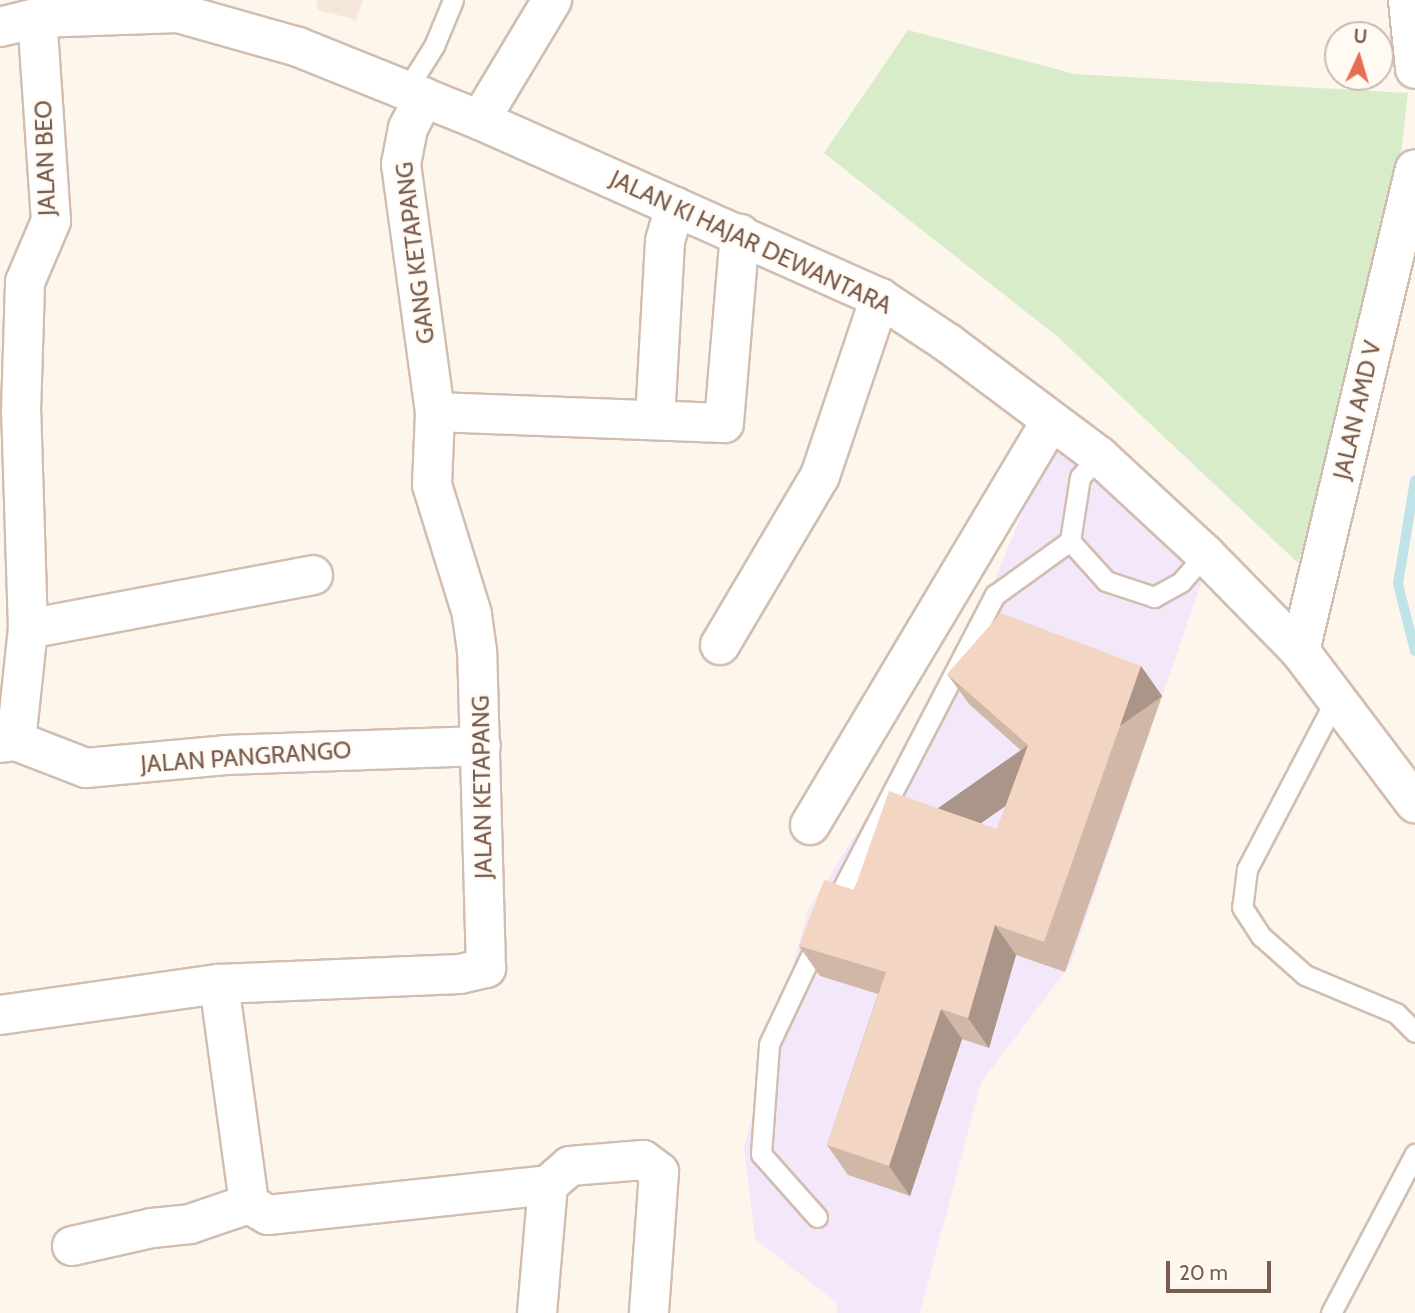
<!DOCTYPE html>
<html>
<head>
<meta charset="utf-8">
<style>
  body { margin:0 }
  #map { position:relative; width:1415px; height:1313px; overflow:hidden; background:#fdf6ec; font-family:Cabin,sans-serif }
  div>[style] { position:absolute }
  .residential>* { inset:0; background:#f5e8da }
  .education>* { inset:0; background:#f3e8fa }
  .green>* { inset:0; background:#d8ecc9 }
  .stream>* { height:10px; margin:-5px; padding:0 5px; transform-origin:5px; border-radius:5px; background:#bfe3e8 }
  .roads { filter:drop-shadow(2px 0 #d1beb0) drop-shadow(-2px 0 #d1beb0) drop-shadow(0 2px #d1beb0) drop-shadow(0 -2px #d1beb0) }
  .service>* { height:19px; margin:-9.5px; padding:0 9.5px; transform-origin:9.5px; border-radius:9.5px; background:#fff }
  .minor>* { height:38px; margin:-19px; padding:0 19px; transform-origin:19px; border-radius:19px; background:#fff }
  .secondary>* { height:38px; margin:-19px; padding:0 19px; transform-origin:19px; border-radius:19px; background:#fff }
  .wall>* { inset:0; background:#d1b7a8 }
  .shaded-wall>* { inset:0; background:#aa9588; transform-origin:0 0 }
  .building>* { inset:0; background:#f3d5c3 }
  span { translate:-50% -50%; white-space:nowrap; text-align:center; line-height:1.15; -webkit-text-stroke:5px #fffaf3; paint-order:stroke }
  .street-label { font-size:24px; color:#7a5c4d }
  .north { position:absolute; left:1324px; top:21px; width:70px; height:70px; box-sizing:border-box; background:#fffaf3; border:2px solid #cabbb1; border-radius:50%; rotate:4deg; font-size:19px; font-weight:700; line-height:28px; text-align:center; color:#7a5c4d }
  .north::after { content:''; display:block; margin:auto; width:24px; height:32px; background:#e76f51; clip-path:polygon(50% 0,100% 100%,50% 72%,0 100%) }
  .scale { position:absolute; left:1166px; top:1261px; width:105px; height:32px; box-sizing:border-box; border:4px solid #7a5c4d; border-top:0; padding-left:9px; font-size:21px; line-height:24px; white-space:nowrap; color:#7a5c4d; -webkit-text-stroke:5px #fffaf3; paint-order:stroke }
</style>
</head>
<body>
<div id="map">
  <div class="residential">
    <i style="clip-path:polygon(316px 0,363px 0,356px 20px,318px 10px)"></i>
  </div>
  <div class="education">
    <i style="clip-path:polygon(1051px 443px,1206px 569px,1070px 965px,981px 1083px,920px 1313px,837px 1313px,837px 1303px,755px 1239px,744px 1146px,808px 910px,955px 677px)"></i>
  </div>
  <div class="green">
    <i style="clip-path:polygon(908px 30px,1075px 74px,1408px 93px,1391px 239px,1298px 563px,1058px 337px,824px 153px)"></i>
  </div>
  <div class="stream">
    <i style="left:1415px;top:480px;width:105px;rotate:99.3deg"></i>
    <i style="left:1398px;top:584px;width:69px;rotate:75.8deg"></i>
  </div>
  <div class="roads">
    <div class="service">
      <i style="left:407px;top:89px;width:51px;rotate:-57.9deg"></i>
      <i style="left:434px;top:46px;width:50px;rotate:-67.6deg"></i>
      <i style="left:1099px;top:456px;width:28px;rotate:132deg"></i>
      <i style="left:1080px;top:477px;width:65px;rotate:98.9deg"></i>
      <i style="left:1070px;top:541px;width:54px;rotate:48deg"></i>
      <i style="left:1106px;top:581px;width:51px;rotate:18.4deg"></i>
      <i style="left:1154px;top:597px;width:31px;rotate:-29deg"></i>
      <i style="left:1181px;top:582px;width:37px;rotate:-49deg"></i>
      <i style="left:1337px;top:697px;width:194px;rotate:117.6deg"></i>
      <i style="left:1247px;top:869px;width:38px;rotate:97deg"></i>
      <i style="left:1242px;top:907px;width:35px;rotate:57deg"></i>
      <i style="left:1261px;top:936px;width:59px;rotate:41.6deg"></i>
      <i style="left:1305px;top:975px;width:99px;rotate:22.7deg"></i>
      <i style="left:1396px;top:1013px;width:27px;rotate:45deg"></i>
      <i style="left:833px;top:907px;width:352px;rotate:-62.6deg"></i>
      <i style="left:995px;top:595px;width:92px;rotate:-35.8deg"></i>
      <i style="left:817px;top:1217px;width:84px;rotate:-131.6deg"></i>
      <i style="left:761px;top:1154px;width:110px;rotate:-85.8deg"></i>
      <i style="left:769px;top:1044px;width:117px;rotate:-64.7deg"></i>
      <i style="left:1331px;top:1313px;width:180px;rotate:-62.2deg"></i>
    </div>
    <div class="minor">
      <i style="left:1408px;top:0;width:69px;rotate:84.2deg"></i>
      <i style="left:424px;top:97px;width:35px;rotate:117deg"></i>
      <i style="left:408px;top:128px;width:37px;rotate:101deg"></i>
      <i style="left:401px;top:164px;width:250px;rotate:82.2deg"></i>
      <i style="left:480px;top:120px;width:140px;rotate:-59deg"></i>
      <i style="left:655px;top:420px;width:179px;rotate:-86.8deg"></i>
      <i style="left:665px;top:241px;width:36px;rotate:-74deg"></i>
      <i style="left:28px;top:629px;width:290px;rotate:-10.7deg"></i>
      <i style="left:720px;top:645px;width:196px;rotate:-59.4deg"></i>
      <i style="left:820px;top:476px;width:188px;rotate:-71.4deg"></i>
      <i style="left:1300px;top:651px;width:495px;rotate:-76.6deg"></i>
      <i style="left:16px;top:741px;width:113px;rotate:-83.9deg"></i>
      <i style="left:28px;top:629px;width:217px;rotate:-91.8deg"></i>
      <i style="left:21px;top:412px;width:130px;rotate:-88.2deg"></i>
      <i style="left:25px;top:282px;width:66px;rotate:-66.9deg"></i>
      <i style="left:51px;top:221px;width:203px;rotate:-93.9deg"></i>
      <i style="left:0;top:743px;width:16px;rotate:-7deg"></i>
      <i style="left:16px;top:741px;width:75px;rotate:21.1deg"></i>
      <i style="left:86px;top:768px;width:140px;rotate:-5.3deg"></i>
      <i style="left:225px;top:755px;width:256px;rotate:-2deg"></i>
      <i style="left:810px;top:825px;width:470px;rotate:-59.2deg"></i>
      <i style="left:219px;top:984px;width:222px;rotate:82.2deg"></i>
      <i style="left:249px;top:1204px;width:22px;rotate:30deg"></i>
      <i style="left:268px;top:1215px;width:282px;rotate:-6.1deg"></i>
      <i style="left:548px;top:1185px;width:29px;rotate:-41deg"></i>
      <i style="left:570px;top:1166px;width:73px;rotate:-4.7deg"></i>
      <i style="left:643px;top:1160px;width:20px;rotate:37deg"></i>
      <i style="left:659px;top:1172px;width:141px;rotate:94.1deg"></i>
      <i style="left:0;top:1015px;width:221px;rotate:-8.1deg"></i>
      <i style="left:219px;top:984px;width:241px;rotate:-2.4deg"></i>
      <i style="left:460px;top:974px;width:27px;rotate:-13deg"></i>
      <i style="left:486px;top:968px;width:317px;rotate:-91.6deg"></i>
      <i style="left:477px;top:651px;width:37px;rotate:-98deg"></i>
      <i style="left:472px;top:614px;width:135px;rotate:-107.2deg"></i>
      <i style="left:432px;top:485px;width:73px;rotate:-87.6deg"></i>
      <i style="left:435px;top:412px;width:289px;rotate:2.2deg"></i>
      <i style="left:724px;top:423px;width:190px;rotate:-85.2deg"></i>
      <i style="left:72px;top:1246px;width:82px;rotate:-12.7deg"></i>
      <i style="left:152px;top:1228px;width:38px;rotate:-6deg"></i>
      <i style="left:190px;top:1224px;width:62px;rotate:-18.7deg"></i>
      <i style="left:537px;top:1313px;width:128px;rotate:-85.1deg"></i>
    </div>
    <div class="secondary">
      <i style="left:0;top:27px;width:38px;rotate:-14deg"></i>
      <i style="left:37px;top:18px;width:141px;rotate:-2deg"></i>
      <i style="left:178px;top:13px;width:125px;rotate:15.8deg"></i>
      <i style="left:298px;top:47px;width:196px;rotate:21.9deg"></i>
      <i style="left:480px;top:120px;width:438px;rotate:24deg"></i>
      <i style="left:880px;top:298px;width:82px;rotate:33.5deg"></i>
      <i style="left:948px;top:343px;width:189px;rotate:36.8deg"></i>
      <i style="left:1099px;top:456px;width:144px;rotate:42.8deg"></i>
      <i style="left:1205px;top:554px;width:136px;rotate:45.6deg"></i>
      <i style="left:1300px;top:651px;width:191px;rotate:52.9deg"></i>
    </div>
  </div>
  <div class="wall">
    <i style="clip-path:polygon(1141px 666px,1162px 696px,1065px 972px,1016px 955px,989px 1048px,962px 1039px,910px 1196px,848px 1175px,827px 1145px,878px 994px,820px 976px,799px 946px,854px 890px,997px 829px,1025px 754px,969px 704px,947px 674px)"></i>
  </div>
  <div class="shaded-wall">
    <i style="left:1141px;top:666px;width:37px;height:293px;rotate:55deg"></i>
    <i style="clip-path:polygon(995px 925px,1016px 955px,989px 1048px,968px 1018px)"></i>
    <i style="clip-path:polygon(941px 1009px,962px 1039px,910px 1196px,889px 1166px)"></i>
  </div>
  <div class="building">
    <i style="clip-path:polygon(1001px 613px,1141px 666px,1044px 942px,995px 925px,968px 1018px,941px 1009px,889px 1166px,827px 1145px,886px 972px,799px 946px,824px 880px,854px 890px,889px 791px,997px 829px,1028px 745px,947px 674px)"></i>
  </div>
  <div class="street-label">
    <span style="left:45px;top:158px;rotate:-92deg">JALAN BEO</span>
    <span style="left:751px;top:242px;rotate:25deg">JALAN KI HAJAR DEWANTARA</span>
    <span style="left:415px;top:253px;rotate:-97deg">GANG KETAPANG</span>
    <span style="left:1357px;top:410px;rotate:-77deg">JALAN AMD V</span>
    <span style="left:246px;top:757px;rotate:-4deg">JALAN PANGRANGO</span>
    <span style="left:482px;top:787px;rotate:-91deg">JALAN KETAPANG</span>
  </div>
  <div class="north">U</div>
  <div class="scale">20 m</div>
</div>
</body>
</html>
